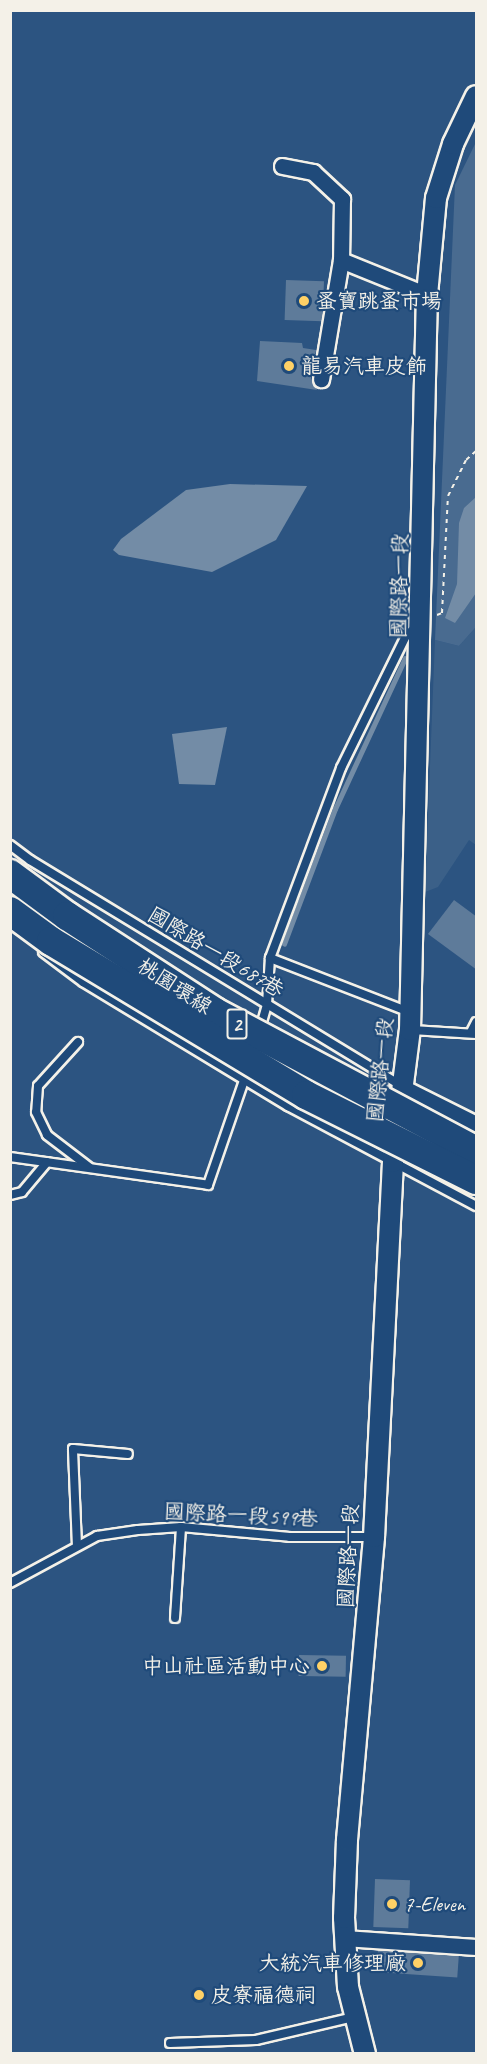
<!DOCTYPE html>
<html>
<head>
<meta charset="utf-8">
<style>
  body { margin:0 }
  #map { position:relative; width:487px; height:2064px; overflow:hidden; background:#2c5481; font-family:Caveat,"LXGW WenKai TC",sans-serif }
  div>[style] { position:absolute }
  .built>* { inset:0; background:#3b6088 }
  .green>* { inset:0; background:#496b90 }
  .water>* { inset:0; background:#738ca6 }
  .stream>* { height:4.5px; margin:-2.25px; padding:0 2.25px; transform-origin:2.25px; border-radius:2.25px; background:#738ca6 }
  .building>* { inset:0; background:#5e7b9a; transform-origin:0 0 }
  .path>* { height:2px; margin-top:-1px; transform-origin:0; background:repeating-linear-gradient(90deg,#f4f1e8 0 4.5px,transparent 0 9px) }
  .roads { filter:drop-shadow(2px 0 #f4f1e8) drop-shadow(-2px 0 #f4f1e8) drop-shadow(0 2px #f4f1e8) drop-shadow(0 -2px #f4f1e8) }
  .service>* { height:8px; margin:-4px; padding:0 4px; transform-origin:4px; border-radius:4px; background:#1f4a7a }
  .minor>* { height:15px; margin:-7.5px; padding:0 7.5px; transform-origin:7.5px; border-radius:7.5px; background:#1f4a7a }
  .tertiary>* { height:20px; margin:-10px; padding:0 10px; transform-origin:10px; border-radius:10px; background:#1f4a7a }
  .bridges { filter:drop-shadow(2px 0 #f4f1e8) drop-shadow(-2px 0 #f4f1e8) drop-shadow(0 2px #f4f1e8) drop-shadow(0 -2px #f4f1e8) }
  .motorway-bridge>* { height:28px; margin:-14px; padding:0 14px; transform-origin:14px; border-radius:14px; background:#1f4a7a }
  .dots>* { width:16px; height:16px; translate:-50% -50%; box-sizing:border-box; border:3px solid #1f4a7a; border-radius:50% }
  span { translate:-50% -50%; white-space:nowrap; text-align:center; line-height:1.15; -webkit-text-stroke:4.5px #1f4a7a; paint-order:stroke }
  .shield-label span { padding:2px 4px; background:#1f4a7a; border:2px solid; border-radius:4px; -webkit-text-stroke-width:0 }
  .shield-label { font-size:20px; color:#f4f1e8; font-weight:700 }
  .poi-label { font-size:21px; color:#f4f1e8 }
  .left { translate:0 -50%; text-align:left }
  .right { translate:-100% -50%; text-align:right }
  .street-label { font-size:21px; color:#f4f1e8 }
  .frame { position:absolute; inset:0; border:12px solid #f4f1e8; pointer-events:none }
</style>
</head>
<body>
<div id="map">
  <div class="built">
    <i style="clip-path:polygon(476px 627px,476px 845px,469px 840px,438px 887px,425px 892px,435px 640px,459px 646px)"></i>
  </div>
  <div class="green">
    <i style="clip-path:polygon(476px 142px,476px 627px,459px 646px,435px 640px,455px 185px)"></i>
  </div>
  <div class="water">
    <i style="clip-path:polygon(230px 484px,307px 486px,276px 540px,212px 572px,119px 555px,113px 550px,121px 539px,186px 490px)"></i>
    <i style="clip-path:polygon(476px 497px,476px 593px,455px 623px,445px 618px,457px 584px,459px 523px,464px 508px)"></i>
    <i style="clip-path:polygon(227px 727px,215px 785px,179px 784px,172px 734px)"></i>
  </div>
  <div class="stream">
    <i style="left:284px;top:944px;width:144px;rotate:-69.3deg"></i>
    <i style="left:335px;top:809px;width:166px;rotate:-65.1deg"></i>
  </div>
  <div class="building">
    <i style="left:286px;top:280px;width:38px;height:40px;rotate:2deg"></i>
    <i style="clip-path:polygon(260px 341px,302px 343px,303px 348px,316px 350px,311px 378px,317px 390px,257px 381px)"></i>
    <i style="clip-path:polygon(454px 900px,477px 917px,477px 970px,428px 934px)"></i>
    <i style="left:299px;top:1655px;width:47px;height:21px;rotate:1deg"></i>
    <i style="left:375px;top:1879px;width:35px;height:48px;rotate:2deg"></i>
    <i style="left:378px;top:1950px;width:81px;height:22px;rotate:4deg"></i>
  </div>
  <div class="path">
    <i style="left:437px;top:615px;width:5px;rotate:-22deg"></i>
    <i style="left:442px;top:613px;width:117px;rotate:-87.1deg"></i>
    <i style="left:448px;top:496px;width:40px;rotate:-63.4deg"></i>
    <i style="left:466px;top:460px;width:13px;rotate:-42deg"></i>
  </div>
  <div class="roads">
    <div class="service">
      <i style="left:10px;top:845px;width:25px;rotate:37deg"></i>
      <i style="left:30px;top:860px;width:433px;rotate:31.3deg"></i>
      <i style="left:43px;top:952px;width:50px;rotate:36.9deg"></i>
      <i style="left:83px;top:982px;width:240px;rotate:31.2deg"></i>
      <i style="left:288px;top:1106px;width:213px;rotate:28deg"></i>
      <i style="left:270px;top:958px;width:149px;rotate:21.2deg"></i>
      <i style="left:260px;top:1029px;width:26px;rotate:-74deg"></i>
      <i style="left:267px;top:1004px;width:46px;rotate:-86.3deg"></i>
      <i style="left:270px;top:958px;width:203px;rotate:-69.5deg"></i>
      <i style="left:341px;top:768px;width:147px;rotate:-63.8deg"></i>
      <i style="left:406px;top:636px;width:13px;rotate:-42deg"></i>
      <i style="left:412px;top:1030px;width:64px;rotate:3.6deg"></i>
      <i style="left:471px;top:1032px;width:11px;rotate:-63deg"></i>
      <i style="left:78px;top:1042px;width:59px;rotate:132.3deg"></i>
      <i style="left:38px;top:1086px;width:26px;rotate:94deg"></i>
      <i style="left:36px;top:1112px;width:25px;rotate:64deg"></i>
      <i style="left:47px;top:1135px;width:53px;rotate:37.3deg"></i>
      <i style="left:10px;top:1157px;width:200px;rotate:8deg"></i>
      <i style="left:208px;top:1185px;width:126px;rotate:-71deg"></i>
      <i style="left:10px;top:1195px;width:12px;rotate:-14deg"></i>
      <i style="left:22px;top:1192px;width:39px;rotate:-50deg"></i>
      <i style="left:77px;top:1546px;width:97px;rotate:-92.4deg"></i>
      <i style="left:73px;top:1449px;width:55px;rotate:5.2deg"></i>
      <i style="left:10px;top:1583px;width:99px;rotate:-28.4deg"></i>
      <i style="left:97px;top:1536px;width:41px;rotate:-8.3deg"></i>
      <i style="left:138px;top:1530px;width:43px;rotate:-4deg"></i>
      <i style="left:181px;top:1527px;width:109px;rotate:5.2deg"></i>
      <i style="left:290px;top:1537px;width:82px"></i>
      <i style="left:175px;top:1618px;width:91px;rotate:-86.2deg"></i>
      <i style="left:170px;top:2043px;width:86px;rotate:-2deg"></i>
      <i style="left:256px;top:2040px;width:101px;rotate:-13.2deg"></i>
    </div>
    <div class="minor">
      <i style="left:282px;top:166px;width:32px;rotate:11deg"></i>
      <i style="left:313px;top:172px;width:40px;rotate:43deg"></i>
      <i style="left:342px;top:199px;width:61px;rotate:90.9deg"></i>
      <i style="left:341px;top:260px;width:121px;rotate:99.5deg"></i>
      <i style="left:341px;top:260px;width:93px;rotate:22.1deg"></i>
      <i style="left:404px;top:1088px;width:80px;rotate:26.6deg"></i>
      <i style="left:344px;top:1938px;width:132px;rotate:3.9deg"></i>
    </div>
    <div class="tertiary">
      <i style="left:365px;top:2054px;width:69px;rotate:-104.2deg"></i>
      <i style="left:348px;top:1987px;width:69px;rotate:-93.3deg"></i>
      <i style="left:344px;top:1918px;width:78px;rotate:-87.8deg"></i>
      <i style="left:347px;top:1840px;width:304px;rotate:-84.9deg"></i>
      <i style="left:374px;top:1537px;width:375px;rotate:-87.1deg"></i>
      <i style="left:393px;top:1162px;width:133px;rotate:-82.7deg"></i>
      <i style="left:410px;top:1030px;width:735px;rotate:-88.68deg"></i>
      <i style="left:427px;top:295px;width:97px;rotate:-84.7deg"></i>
      <i style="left:436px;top:198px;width:57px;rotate:-72.5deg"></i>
      <i style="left:453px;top:144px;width:53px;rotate:-64.4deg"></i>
    </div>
  </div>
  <div class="bridges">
    <div class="motorway-bridge">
      <i style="left:10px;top:874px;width:71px;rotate:36.4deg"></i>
      <i style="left:67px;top:916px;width:176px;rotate:33deg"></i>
      <i style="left:215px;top:1012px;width:296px;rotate:28deg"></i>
      <i style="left:10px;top:911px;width:51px;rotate:36.2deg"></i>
      <i style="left:51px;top:941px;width:298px;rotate:31.1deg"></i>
      <i style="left:306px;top:1095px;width:190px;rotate:26.6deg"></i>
    </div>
  </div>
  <div class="dots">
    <i style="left:304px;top:301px;background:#ffd166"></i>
    <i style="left:289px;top:366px;background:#ffd166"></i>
    <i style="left:322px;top:1666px;background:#ffd166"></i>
    <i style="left:392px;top:1904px;background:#ffd166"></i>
    <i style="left:418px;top:1963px;background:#ffd166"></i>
    <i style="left:199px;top:1995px;background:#ffd166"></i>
  </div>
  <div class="shield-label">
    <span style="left:237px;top:1024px">2</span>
  </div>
  <div class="poi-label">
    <span class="left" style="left:316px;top:301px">蚤寶跳蚤市場</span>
    <span class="left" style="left:301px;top:366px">龍易汽車皮飾</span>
    <span class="right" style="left:310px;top:1666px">中山社區活動中心</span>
    <span class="left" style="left:404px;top:1904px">7-Eleven</span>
    <span class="right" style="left:406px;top:1963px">大統汽車修理廠</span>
    <span class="left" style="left:211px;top:1995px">皮寮福德祠</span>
  </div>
  <div class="street-label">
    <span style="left:399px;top:586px;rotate:-89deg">國際路一段</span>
    <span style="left:216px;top:952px;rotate:31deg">國際路一段687巷</span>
    <span style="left:175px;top:986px;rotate:33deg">桃園環線</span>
    <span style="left:380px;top:1070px;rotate:-84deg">國際路一段</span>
    <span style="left:241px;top:1515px;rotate:3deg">國際路一段599巷</span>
    <span style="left:348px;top:1556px;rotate:-87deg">國際路一段</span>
  </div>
  <div class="frame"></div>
</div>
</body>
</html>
